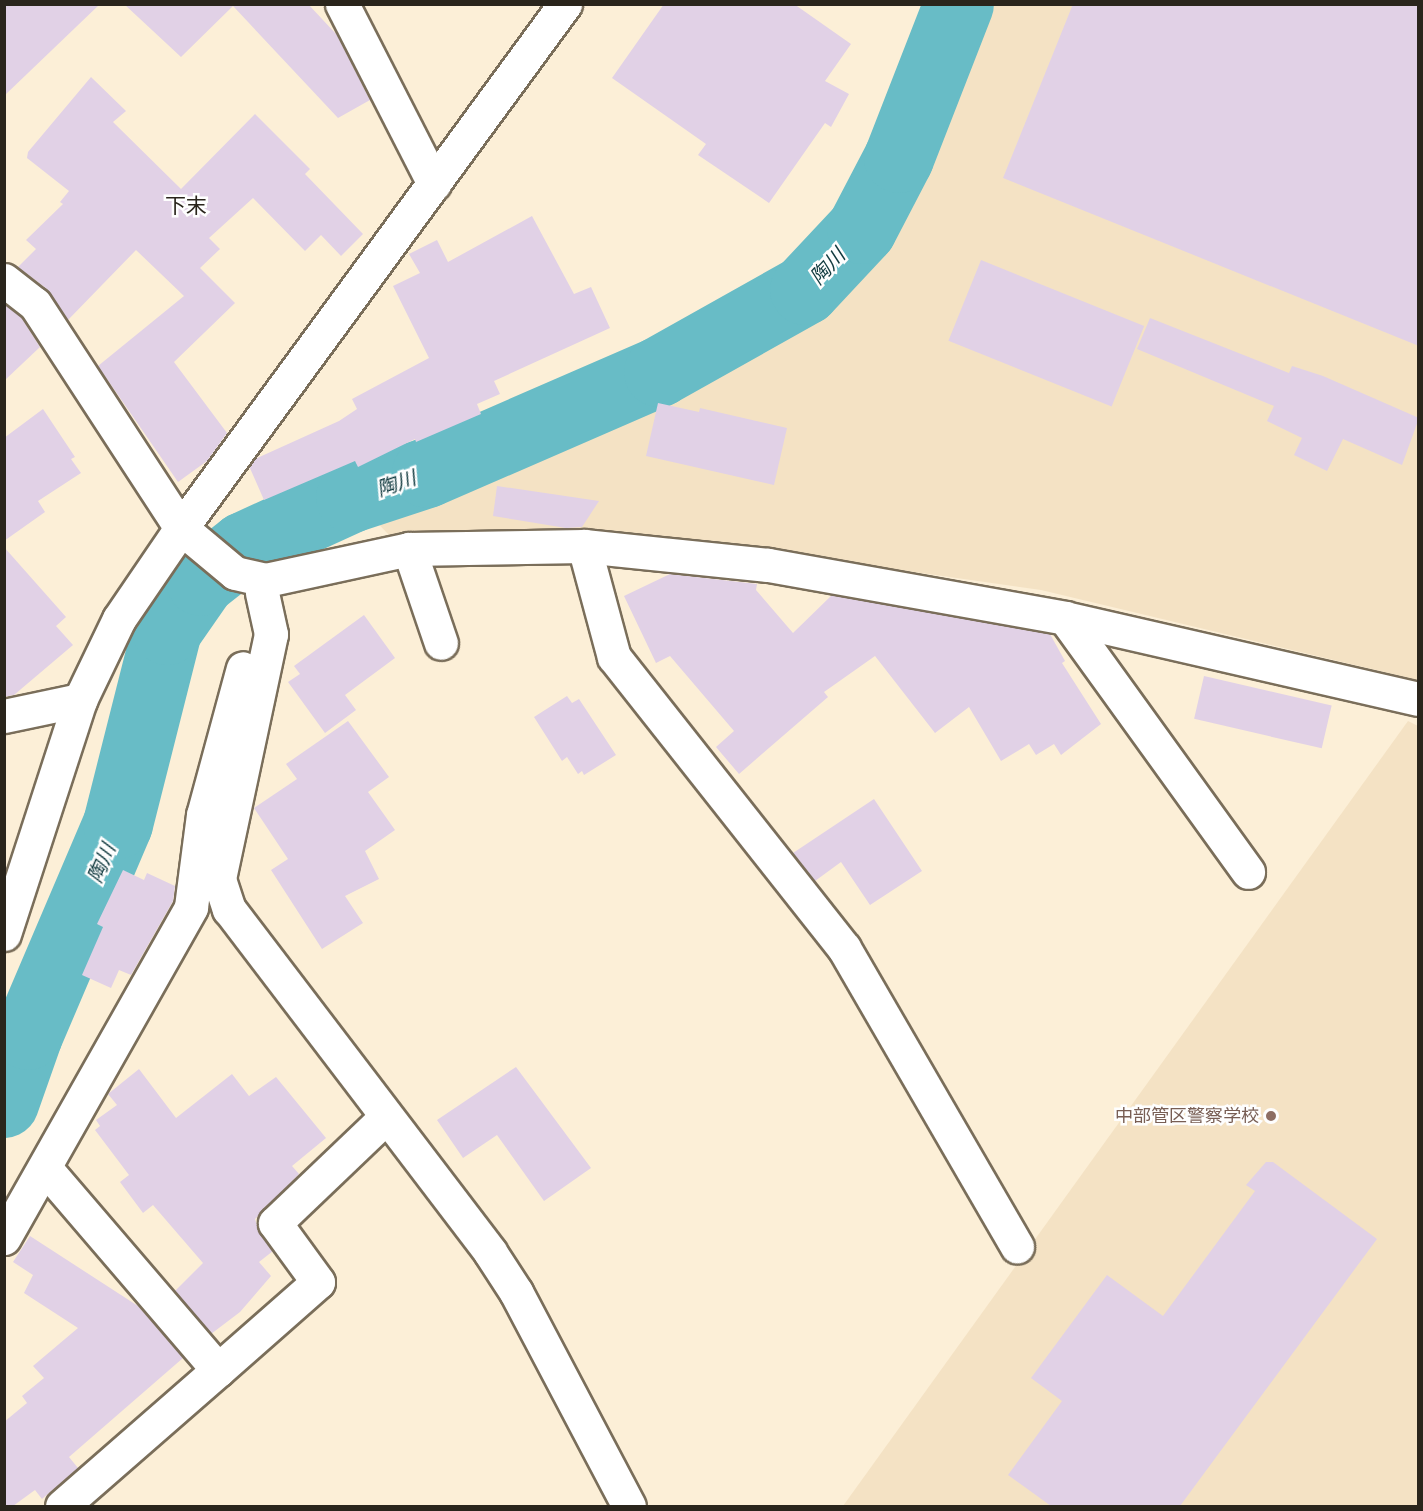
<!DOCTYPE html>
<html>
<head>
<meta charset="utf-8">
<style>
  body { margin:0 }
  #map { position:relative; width:1423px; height:1511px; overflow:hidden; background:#fcefd7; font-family:"IBM Plex Serif","Noto Sans JP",serif }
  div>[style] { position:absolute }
  .built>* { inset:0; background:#f4e2c4 }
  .river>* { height:70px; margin:-35px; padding:0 35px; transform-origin:35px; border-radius:35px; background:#68bcc6 }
  .building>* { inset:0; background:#e1d1e6; transform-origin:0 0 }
  .roads { filter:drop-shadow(2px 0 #7a6e5a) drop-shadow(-2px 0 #7a6e5a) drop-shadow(0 2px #7a6e5a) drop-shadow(0 -2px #7a6e5a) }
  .street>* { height:33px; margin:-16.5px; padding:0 16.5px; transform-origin:16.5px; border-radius:16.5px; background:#fff }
  .secondary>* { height:33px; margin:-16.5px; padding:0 16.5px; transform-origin:16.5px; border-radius:16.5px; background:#fff }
  .dots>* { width:16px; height:16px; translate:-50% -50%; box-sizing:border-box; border:3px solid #fefefe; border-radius:50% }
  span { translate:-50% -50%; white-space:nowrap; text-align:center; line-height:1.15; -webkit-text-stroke:5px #fefefe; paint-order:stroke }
  .education-label { font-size:18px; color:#785e54 }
  .right { translate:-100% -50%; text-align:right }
  .water-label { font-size:20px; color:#113a3f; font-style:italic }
  .quarter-label { font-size:21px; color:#2a251c }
  .frame { position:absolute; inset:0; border:6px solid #2a251c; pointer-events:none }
</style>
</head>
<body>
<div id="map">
  <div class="built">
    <i style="clip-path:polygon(966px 5px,1418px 5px,1418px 680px,1041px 590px,754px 549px,563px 530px,390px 536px,362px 507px,664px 380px,810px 293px,852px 257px,887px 205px)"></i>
    <i style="clip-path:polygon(1408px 721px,1418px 726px,1418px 1506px,843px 1506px)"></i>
  </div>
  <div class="river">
    <i style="left:4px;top:1103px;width:72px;rotate:-70.6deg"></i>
    <i style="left:28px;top:1035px;width:229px;rotate:-66.9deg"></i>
    <i style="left:118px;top:824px;width:200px;rotate:-75.8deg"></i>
    <i style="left:167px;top:630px;width:60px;rotate:-55.2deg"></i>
    <i style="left:201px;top:581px;width:55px;rotate:-38.3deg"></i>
    <i style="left:244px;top:547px;width:118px;rotate:-24.6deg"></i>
    <i style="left:351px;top:498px;width:80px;rotate:-18.2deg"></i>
    <i style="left:427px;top:473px;width:253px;rotate:-23.5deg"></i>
    <i style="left:659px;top:372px;width:167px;rotate:-29.3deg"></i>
    <i style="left:805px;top:290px;width:83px;rotate:-46.9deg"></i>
    <i style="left:862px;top:229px;width:80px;rotate:-62.5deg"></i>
    <i style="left:899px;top:158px;width:165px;rotate:-68.7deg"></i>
  </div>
  <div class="building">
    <i style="clip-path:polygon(4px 4px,100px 4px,4px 96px)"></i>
    <i style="clip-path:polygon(124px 4px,308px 4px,337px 35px,370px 100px,338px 118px,233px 6px,181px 57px)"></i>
    <i style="clip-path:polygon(664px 4px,794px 4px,851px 44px,825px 81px,849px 94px,831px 127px,825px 123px,769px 203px,698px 155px,706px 144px,612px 78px)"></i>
    <i style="clip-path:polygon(1073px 4px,1419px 4px,1419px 346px,1003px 178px)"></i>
    <i style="clip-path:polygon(91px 77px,126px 111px,113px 122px,181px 189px,255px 114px,310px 169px,305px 174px,363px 234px,341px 256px,321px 235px,305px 251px,253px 198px,209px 238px,220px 249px,200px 268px,235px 303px,174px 362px,227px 433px,207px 461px,178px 482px,98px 366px,184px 296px,136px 250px,68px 320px,47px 289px,18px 267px,36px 249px,26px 240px,63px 204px,60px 202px,69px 191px,27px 158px,28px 152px)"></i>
    <i style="clip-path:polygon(532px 216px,574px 294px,591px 287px,610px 328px,494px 381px,500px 394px,477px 404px,481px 414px,416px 442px,415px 439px,358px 467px,355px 461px,264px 500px,249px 466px,255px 459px,339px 421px,357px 409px,352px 399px,429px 358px,393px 286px,420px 273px,409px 254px,437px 240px,448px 262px)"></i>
    <i style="left:981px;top:260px;width:176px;height:87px;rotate:22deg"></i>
    <i style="clip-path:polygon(4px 304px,21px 317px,40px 347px,4px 381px)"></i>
    <i style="clip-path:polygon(1150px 318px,1289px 373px,1292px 366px,1323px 376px,1419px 418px,1402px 465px,1343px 439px,1327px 471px,1294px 455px,1302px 438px,1267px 421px,1274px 406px,1137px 349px)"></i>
    <i style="clip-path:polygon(658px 403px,699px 412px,700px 408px,787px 428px,774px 485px,646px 456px)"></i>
    <i style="clip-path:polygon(43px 409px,75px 457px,71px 459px,81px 473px,38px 501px,45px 512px,4px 541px,4px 438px)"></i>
    <i style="clip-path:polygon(497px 486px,599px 501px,582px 527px,566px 528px,493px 516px)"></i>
    <i style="clip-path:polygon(4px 547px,66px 617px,56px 626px,73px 645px,14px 695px,4px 697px)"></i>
    <i style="clip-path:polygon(670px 574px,757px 584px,756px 590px,793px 633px,832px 595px,1050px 634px,1065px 661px,1062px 663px,1101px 724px,1061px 755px,1054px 744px,1036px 755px,1029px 744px,1001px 761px,969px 707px,935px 733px,875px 656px,824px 692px,828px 697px,739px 774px,716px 747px,734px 731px,670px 656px,656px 663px,624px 596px)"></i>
    <i style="clip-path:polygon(364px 615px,395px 658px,345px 695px,356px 710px,325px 733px,288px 682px,300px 674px,294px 666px)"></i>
    <i style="left:1204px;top:676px;width:131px;height:44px;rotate:13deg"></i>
    <i style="clip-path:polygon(567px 696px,572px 703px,579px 699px,616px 755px,584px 775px,582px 771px,578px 774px,567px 757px,562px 761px,534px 717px)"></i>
    <i style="clip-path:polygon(348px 721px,389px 777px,368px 792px,395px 830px,365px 851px,379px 879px,345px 896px,363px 923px,322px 949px,271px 870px,288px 859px,254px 808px,297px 779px,286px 764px)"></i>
    <i style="clip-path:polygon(874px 799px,922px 871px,870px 905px,841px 862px,815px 881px,793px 853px)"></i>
    <i style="clip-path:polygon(123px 870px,144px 880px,147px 873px,175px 886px,173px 901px,131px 975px,119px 970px,111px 988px,82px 975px,103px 927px,97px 924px)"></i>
    <i style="clip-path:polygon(516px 1067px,591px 1168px,544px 1201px,497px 1135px,463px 1158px,437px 1120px)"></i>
    <i style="clip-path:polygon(139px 1069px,176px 1118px,232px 1074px,249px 1096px,276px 1077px,326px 1138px,292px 1166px,299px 1174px,255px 1219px,260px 1234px,273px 1251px,259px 1262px,271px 1276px,240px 1312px,211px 1334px,175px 1291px,203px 1263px,153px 1205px,143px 1213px,120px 1182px,129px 1175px,95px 1130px,100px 1126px,96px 1120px,117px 1105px,108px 1094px)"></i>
    <i style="clip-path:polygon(1266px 1162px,1273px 1162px,1377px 1239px,1180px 1506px,1051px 1506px,1008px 1475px,1062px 1401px,1031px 1378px,1107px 1275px,1163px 1316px,1255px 1191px,1246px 1185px)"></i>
    <i style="clip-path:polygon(30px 1236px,138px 1306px,183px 1358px,69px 1457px,78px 1468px,42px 1499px,35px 1490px,13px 1506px,4px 1506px,4px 1422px,27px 1403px,22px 1396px,44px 1378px,33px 1366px,78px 1328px,24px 1293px,33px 1275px,13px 1262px)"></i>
  </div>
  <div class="roads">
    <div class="street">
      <i style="left:342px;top:4px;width:202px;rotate:62.9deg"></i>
      <i style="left:4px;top:280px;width:39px;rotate:38deg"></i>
      <i style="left:35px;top:304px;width:267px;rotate:56.9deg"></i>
      <i style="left:181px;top:528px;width:70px;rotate:39.8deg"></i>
      <i style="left:235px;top:573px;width:32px;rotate:13deg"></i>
      <i style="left:266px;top:580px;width:146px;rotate:-12.2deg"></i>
      <i style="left:409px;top:549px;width:175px;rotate:-1deg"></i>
      <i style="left:584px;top:546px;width:185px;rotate:5.9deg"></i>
      <i style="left:768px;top:565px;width:302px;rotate:10.1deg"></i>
      <i style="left:1065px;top:618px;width:362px;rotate:12.9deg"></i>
      <i style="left:584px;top:546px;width:115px;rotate:74.9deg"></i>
      <i style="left:614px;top:657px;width:371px;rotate:51.7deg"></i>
      <i style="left:844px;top:948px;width:345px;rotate:59.9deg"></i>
      <i style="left:409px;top:549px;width:99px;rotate:71.2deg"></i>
      <i style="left:262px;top:593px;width:42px;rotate:77.6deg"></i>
      <i style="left:271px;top:634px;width:250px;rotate:102deg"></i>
      <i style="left:219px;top:879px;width:32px;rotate:72deg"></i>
      <i style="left:229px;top:909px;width:431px;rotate:52.7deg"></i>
      <i style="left:490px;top:1252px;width:48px;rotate:57deg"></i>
      <i style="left:516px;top:1292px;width:242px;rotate:62.2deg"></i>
      <i style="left:1065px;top:618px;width:313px;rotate:54.2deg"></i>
      <i style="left:4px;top:716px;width:78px;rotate:-11.9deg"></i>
      <i style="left:45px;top:1168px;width:266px;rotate:49.4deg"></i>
      <i style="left:218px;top:1370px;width:207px;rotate:138.9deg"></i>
      <i style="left:4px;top:1238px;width:380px;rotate:-60.5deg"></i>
      <i style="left:191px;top:907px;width:93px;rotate:-82.6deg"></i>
      <i style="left:203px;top:815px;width:152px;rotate:-74.8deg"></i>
      <i style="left:218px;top:1370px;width:133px;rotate:-41.3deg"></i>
      <i style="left:318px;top:1282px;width:73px;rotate:-126.1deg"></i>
      <i style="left:275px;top:1223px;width:153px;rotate:-43.7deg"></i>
    </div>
    <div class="secondary">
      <i style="left:4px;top:934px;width:246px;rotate:-72deg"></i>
      <i style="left:80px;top:700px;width:90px;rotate:-64.3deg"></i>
      <i style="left:119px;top:619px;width:110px;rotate:-55.7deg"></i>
      <i style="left:181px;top:528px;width:650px;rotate:-53.77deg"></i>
    </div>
  </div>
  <div class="dots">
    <i style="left:1271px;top:1116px;background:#8d6e63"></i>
  </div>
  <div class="education-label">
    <span class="right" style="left:1259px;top:1116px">中部管区警察学校</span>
  </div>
  <div class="water-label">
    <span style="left:827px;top:266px;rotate:-47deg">陶川</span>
    <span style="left:396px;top:483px;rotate:-19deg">陶川</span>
    <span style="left:101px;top:863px;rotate:-67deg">陶川</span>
  </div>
  <div class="quarter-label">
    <span style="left:186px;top:205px">下末</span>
  </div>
  <div class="frame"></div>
</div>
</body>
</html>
